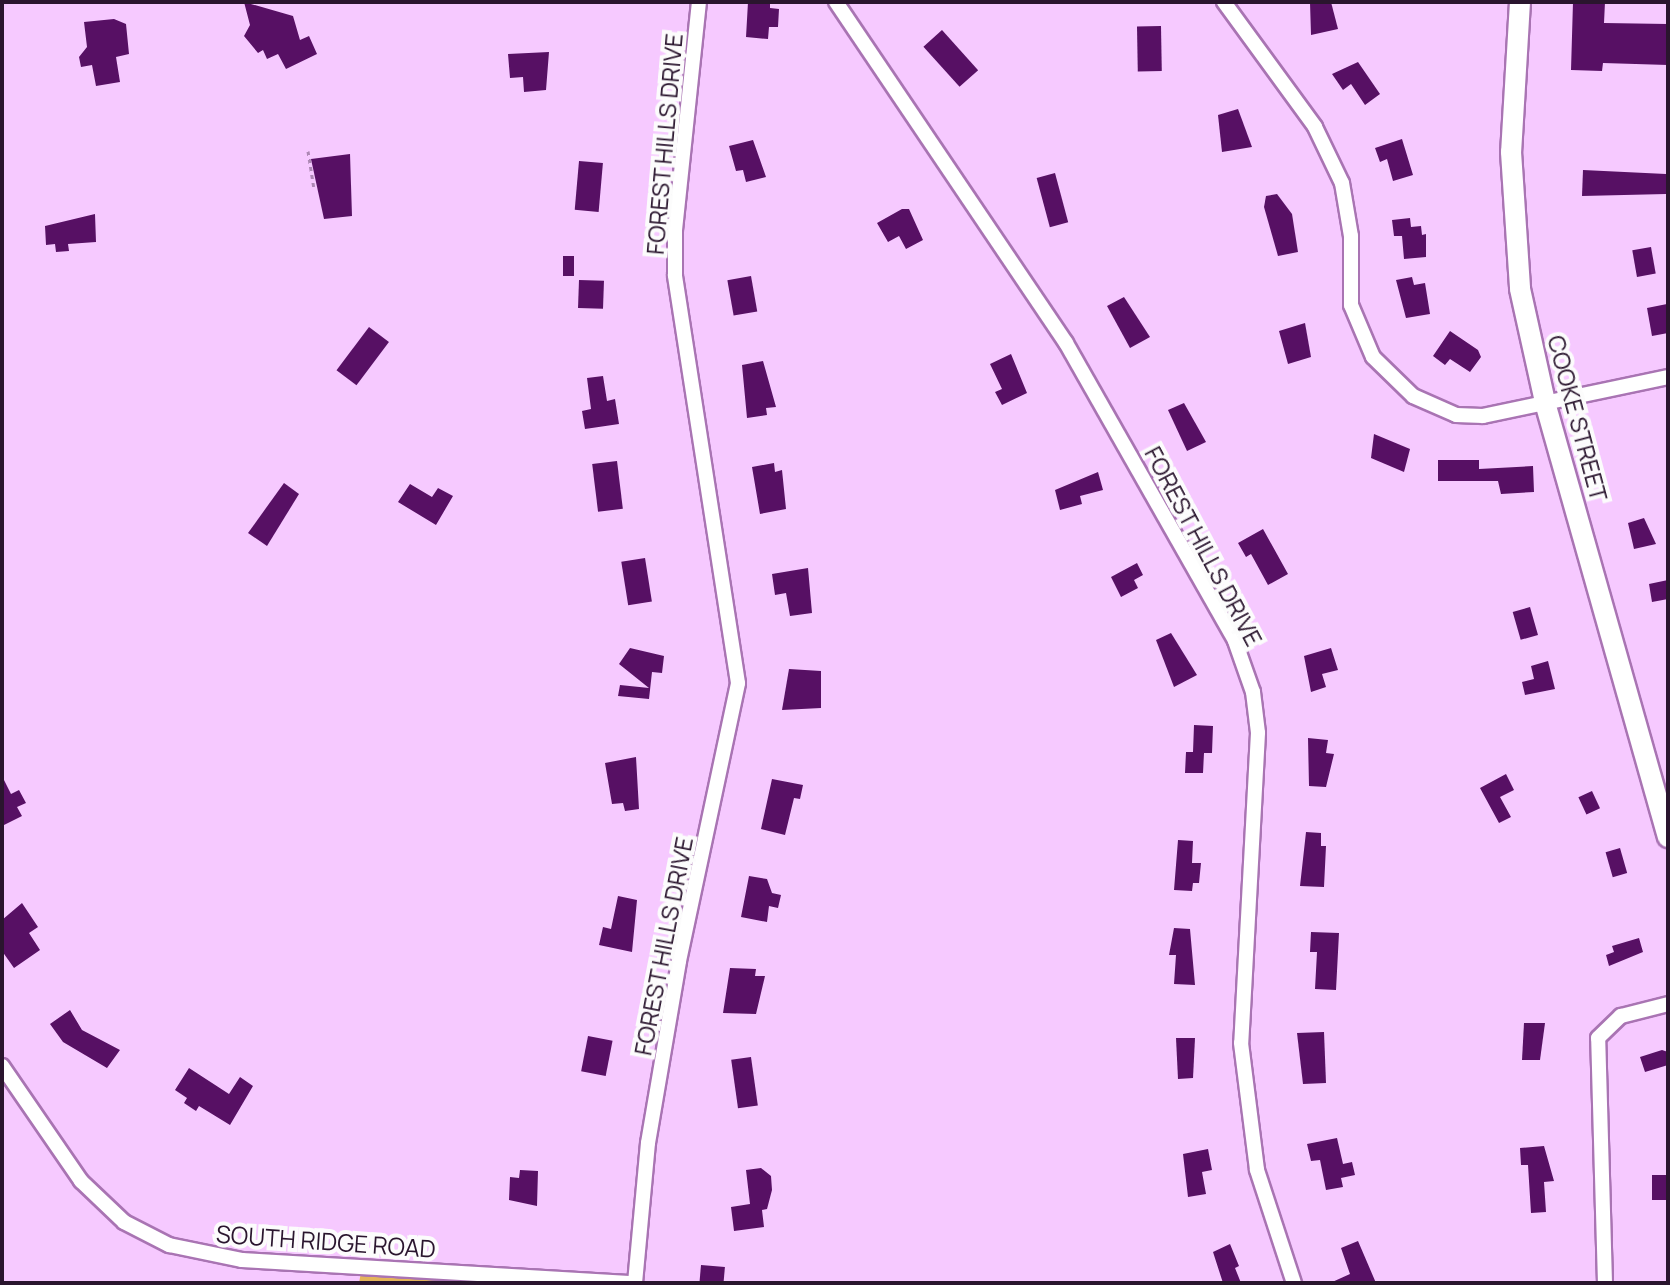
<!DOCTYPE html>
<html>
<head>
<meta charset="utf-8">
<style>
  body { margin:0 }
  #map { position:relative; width:1670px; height:1285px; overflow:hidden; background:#f6c9ff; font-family:Manrope,sans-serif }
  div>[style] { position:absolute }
  .green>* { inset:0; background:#e4b45a }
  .building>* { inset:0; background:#571064; transform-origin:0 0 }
  .path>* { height:3px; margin-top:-1.5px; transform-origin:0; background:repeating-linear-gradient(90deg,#ad88b4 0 4px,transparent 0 8px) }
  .roads { filter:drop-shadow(2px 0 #a974b3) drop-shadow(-2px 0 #a974b3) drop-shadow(0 2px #a974b3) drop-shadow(0 -2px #a974b3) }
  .minor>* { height:14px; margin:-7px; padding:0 7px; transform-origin:7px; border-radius:7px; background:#fff }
  .secondary>* { height:20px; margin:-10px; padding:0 10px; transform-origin:10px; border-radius:10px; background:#fff }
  span { translate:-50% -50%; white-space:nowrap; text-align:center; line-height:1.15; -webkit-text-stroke:8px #fcfcfc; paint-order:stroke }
  .street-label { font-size:24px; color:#2a152e }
  .frame { position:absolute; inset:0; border:4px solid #2a152e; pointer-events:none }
</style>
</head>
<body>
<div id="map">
  <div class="green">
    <i style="clip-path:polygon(362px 1267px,633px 1283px,359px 1283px)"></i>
  </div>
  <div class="building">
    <i style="clip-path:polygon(244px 2px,293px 16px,300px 40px,309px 36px,317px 54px,286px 69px,278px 54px,267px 59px,263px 50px,258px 53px,244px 36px,250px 25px)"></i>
    <i style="clip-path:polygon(748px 2px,770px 3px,770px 8px,779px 9px,778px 27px,769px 27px,768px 39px,746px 37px)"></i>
    <i style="clip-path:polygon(1310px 2px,1331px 2px,1338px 29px,1311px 35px)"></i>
    <i style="clip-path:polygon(1573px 2px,1605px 2px,1604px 23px,1668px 24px,1668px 65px,1603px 63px,1602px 71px,1571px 70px)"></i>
    <i style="clip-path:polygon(114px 19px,126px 24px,129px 54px,116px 57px,120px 82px,96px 86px,92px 65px,81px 67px,79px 57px,87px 47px,84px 22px)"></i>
    <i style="left:1161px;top:26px;width:45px;height:24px;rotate:89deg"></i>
    <i style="left:942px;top:30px;width:54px;height:25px;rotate:48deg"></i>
    <i style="clip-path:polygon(549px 52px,546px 90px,524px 92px,523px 77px,510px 78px,508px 54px)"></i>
    <i style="clip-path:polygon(1358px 62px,1380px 94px,1365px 105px,1351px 84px,1343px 90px,1332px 74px)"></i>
    <i style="clip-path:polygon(1238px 109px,1252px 147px,1222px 152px,1218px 115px)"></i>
    <i style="clip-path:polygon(1402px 139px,1413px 175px,1393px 181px,1387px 159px,1380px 162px,1375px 148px)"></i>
    <i style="clip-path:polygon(753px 140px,766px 177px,746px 182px,743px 170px,736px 171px,729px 146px)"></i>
    <i style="clip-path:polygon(350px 154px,352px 216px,324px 219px,311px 159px)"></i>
    <i style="left:579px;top:161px;width:24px;height:49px;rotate:5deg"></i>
    <i style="clip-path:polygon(1583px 170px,1666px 174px,1666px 194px,1582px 196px)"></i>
    <i style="left:1055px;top:173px;width:51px;height:19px;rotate:75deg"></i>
    <i style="clip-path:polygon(1277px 194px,1292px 214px,1298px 252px,1278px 256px,1264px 207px,1266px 196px)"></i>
    <i style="clip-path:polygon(902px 209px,909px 209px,923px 240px,906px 249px,899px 236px,888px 242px,877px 223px)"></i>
    <i style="clip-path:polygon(95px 214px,96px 242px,68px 244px,69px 251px,56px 252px,55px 244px,46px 245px,45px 226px)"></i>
    <i style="clip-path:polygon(1410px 218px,1411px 227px,1421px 226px,1422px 235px,1426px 234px,1426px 257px,1404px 259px,1402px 236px,1394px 236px,1392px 220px)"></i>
    <i style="left:1651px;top:247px;width:27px;height:19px;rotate:80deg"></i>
    <i style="left:563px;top:256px;width:11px;height:20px"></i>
    <i style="left:751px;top:276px;width:36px;height:24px;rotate:80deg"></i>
    <i style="clip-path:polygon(1412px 277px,1414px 285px,1425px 283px,1430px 314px,1406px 318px,1396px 280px)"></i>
    <i style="left:579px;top:280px;width:25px;height:28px;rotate:2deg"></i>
    <i style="clip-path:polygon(1124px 297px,1150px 337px,1130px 348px,1107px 306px)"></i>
    <i style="clip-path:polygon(1667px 304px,1668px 333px,1652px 336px,1647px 308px)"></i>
    <i style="clip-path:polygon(1305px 323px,1311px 357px,1288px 364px,1279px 331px)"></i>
    <i style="left:369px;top:327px;width:25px;height:54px;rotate:37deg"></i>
    <i style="clip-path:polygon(1450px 331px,1478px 350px,1481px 357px,1470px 372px,1450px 359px,1445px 365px,1433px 356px)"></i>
    <i style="clip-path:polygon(1011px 354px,1027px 393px,1002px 405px,995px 392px,1002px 389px,990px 364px)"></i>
    <i style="clip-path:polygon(763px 361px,776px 407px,766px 408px,767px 415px,747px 418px,742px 365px)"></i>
    <i style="clip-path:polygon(603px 376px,607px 401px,615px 399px,619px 424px,585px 429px,582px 411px,591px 409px,587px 378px)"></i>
    <i style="clip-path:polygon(1184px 403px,1206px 442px,1187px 451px,1168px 410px)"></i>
    <i style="clip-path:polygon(1374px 434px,1410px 449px,1404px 472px,1371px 458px)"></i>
    <i style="clip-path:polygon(1438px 460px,1479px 460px,1479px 469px,1533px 466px,1534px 492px,1501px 494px,1498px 481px,1438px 481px)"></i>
    <i style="left:617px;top:461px;width:48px;height:25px;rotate:83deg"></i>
    <i style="clip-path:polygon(774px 463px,775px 472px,782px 470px,786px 509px,760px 514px,752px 467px)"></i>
    <i style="clip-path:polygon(1098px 472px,1103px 490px,1080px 496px,1082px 504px,1060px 510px,1055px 490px)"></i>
    <i style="clip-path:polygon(284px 483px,299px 494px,267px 546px,248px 533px)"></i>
    <i style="clip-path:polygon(410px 484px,432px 497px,438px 488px,453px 496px,436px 525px,398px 502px)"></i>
    <i style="clip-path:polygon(1644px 518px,1656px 544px,1634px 549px,1628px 523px)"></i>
    <i style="clip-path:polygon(1263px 529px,1288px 574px,1268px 585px,1251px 554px,1246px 557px,1238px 543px)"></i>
    <i style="left:645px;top:558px;width:44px;height:24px;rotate:81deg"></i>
    <i style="clip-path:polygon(1137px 563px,1143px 575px,1134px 580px,1138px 588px,1121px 597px,1111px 577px)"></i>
    <i style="clip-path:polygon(808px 568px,812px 613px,790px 616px,786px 593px,775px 595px,772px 574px)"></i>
    <i style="clip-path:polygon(1668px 580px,1668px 599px,1652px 602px,1649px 584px)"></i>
    <i style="left:1530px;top:607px;width:29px;height:18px;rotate:74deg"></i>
    <i style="clip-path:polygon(1171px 633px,1197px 675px,1174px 687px,1156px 640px)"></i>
    <i style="clip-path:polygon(630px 648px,664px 656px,662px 673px,652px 672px,649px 699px,618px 696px,620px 685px,649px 688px,619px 664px)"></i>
    <i style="clip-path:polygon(1331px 648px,1338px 670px,1322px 674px,1326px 687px,1311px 692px,1304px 656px)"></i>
    <i style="clip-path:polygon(1548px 661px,1555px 689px,1525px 695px,1522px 682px,1534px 679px,1531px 666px)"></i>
    <i style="clip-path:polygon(789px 669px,821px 671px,821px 708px,782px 710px)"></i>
    <i style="clip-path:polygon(1194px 725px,1213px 726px,1212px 753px,1204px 753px,1203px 773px,1185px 773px,1186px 752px,1193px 752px)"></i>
    <i style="clip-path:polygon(1308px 738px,1328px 740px,1326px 753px,1334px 754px,1326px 787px,1309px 786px)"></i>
    <i style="clip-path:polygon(636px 757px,639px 809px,625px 811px,623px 803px,612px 804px,605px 763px)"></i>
    <i style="clip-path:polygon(1506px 774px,1514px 790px,1500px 797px,1511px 817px,1499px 823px,1480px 788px)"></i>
    <i style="clip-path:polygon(2px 776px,11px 794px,19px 790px,26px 803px,17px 807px,22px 816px,2px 826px)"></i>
    <i style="clip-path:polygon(772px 779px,803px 785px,800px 799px,794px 798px,785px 835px,761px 829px)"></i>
    <i style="left:1592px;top:791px;width:19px;height:15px;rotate:65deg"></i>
    <i style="clip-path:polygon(1306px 832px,1321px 833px,1321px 846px,1326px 846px,1324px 887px,1300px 886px)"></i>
    <i style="clip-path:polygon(1178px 840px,1193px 841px,1192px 863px,1201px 863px,1199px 883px,1193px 883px,1192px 891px,1174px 890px)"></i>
    <i style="left:1620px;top:848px;width:26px;height:15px;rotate:74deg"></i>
    <i style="clip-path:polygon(749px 876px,767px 879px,772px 893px,781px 895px,778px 908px,769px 906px,767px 922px,741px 917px)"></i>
    <i style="clip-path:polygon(618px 896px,637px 900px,632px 952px,599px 945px,603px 927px,611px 929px)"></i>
    <i style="clip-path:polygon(22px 903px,38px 927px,29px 933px,40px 950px,14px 968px,2px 951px,2px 920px)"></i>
    <i style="clip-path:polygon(1174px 928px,1190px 929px,1195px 985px,1174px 984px,1176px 955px,1169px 955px)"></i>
    <i style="clip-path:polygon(1311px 932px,1339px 933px,1336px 990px,1315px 989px,1317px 952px,1310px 952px)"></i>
    <i style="clip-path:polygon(1639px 938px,1643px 952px,1609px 966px,1606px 955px,1614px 952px,1612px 946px)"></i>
    <i style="clip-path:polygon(730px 968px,756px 969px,755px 976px,765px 976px,756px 1014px,723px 1013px)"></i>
    <i style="clip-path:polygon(70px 1010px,82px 1030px,120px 1050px,107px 1068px,63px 1042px,50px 1024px)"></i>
    <i style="clip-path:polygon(1524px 1023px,1545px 1023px,1540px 1060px,1522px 1060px)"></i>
    <i style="clip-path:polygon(1324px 1032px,1326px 1083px,1303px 1084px,1297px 1033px)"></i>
    <i style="left:588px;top:1036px;width:25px;height:36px;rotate:11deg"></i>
    <i style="clip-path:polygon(1176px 1038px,1195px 1038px,1193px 1078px,1178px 1079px)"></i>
    <i style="clip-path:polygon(1662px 1050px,1668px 1052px,1668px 1065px,1645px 1072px,1640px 1057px)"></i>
    <i style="left:751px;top:1057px;width:49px;height:20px;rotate:82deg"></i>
    <i style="clip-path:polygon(189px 1068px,229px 1094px,240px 1077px,253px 1086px,230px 1125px,199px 1106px,196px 1111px,184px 1103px,187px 1098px,175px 1090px)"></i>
    <i style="clip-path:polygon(1337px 1138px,1343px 1164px,1352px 1162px,1355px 1175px,1341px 1178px,1343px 1187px,1326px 1190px,1320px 1160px,1311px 1161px,1307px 1144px)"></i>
    <i style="clip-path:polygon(1544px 1146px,1554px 1181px,1544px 1182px,1546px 1212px,1531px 1213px,1528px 1165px,1521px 1165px,1520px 1148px)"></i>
    <i style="clip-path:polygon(1208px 1149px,1212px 1170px,1202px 1172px,1206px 1194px,1188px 1197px,1183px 1154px)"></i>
    <i style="clip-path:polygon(761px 1168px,771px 1176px,772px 1190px,767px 1209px,762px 1210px,764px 1227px,734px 1231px,731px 1207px,750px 1204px,746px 1170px)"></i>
    <i style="clip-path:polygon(520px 1170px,538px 1171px,537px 1206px,509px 1200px,510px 1177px,519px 1178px)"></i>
    <i style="left:1668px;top:1175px;width:25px;height:16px;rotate:90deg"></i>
    <i style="clip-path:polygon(1358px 1241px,1376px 1283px,1330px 1283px,1350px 1274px,1341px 1248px)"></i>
    <i style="clip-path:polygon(1230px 1244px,1239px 1266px,1235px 1268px,1241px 1283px,1223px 1283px,1213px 1252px)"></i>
    <i style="left:701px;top:1265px;width:24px;height:16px;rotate:5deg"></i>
  </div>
  <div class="path">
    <i style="left:308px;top:151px;width:36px;rotate:81deg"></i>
  </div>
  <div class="roads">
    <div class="minor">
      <i style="left:836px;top:2px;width:411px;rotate:56deg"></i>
      <i style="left:1066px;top:343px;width:343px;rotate:60.4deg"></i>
      <i style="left:1235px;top:641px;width:54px;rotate:70.6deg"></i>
      <i style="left:1253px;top:692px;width:41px;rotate:83deg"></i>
      <i style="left:1258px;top:733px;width:310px;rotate:93.1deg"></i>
      <i style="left:1241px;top:1043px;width:128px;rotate:82.8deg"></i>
      <i style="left:1257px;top:1170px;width:119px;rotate:71.9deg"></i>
      <i style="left:1224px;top:2px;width:155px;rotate:53.9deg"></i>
      <i style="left:1315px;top:127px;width:62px;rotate:64.3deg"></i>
      <i style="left:1342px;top:183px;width:54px;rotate:80.4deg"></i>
      <i style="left:1351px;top:236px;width:69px;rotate:90deg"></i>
      <i style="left:1351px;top:305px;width:56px;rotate:67.1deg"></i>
      <i style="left:1373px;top:357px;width:56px;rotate:44.3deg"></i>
      <i style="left:1413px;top:396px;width:47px;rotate:23.8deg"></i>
      <i style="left:1456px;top:415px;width:27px;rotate:2deg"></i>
      <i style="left:1483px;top:416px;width:189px;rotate:-11.9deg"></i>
      <i style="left:2px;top:1066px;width:140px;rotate:55.5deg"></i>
      <i style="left:81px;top:1181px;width:59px;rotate:43.6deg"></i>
      <i style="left:124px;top:1222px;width:51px;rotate:27.1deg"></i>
      <i style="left:169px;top:1245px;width:75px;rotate:11.6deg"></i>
      <i style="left:242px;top:1260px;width:392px;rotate:3.4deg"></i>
      <i style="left:635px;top:1283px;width:141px;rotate:-84.7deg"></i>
      <i style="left:648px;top:1143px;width:185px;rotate:-80.3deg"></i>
      <i style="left:679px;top:961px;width:284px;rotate:-78deg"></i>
      <i style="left:738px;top:683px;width:413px;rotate:-98.8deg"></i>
      <i style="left:675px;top:275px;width:45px;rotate:-90deg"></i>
      <i style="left:675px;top:230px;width:229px;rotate:-84deg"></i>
      <i style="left:1605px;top:1283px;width:245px;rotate:-91.6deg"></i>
      <i style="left:1598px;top:1038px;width:32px;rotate:-44deg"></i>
      <i style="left:1621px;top:1016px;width:49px;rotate:-14.3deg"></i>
    </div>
    <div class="secondary">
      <i style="left:1520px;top:2px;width:150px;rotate:93.4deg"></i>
      <i style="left:1511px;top:152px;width:137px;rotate:86.2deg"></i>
      <i style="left:1520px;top:289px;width:120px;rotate:77.5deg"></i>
      <i style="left:1546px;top:406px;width:448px;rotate:74.2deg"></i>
    </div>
  </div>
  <div class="street-label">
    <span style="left:664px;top:144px;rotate:-85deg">FOREST HILLS DRIVE</span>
    <span style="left:1578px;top:418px;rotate:75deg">COOKE STREET</span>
    <span style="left:1204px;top:546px;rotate:62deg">FOREST HILLS DRIVE</span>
    <span style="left:663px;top:946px;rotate:-79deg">FOREST HILLS DRIVE</span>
    <span style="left:326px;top:1241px;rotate:4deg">SOUTH RIDGE ROAD</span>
  </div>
  <div class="frame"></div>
</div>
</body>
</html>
